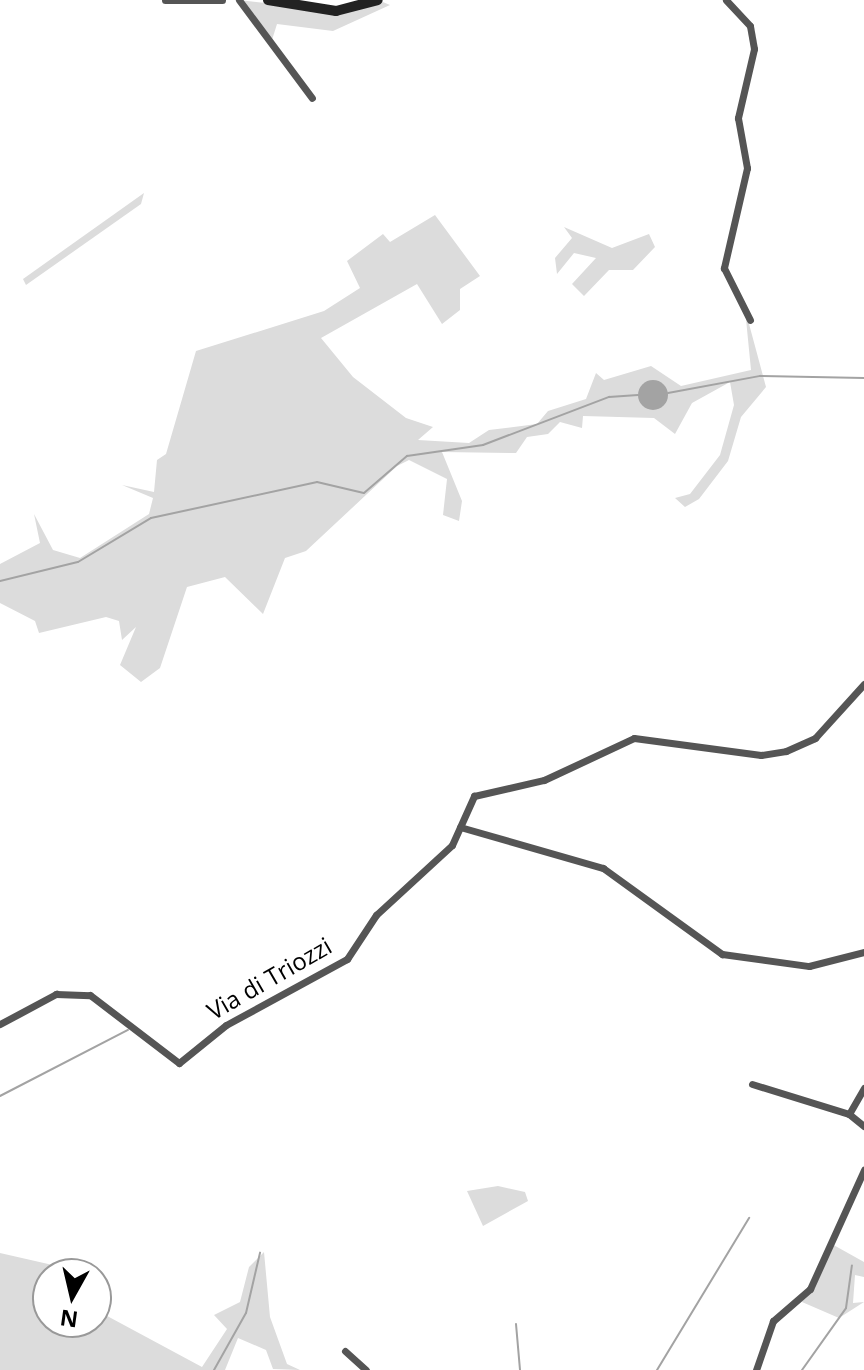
<!DOCTYPE html>
<html>
<head>
<meta charset="utf-8">
<style>
  body { margin:0 }
  #map { position:relative; width:864px; height:1370px; overflow:hidden; background:#fff; font-family:"Open Sans",sans-serif }
  div>[style] { position:absolute }
  .green>* { inset:0; background:#dcdcdc }
  .water>* { inset:0; background:#a3a3a3 }
  .round { border-radius:50% }
  .stream>* { height:2px; margin:-1px; padding:0 1px; transform-origin:1px; border-radius:1px; background:#a3a3a3 }
  .street>* { height:7px; margin:-3.5px; padding:0 3.5px; transform-origin:3.5px; border-radius:3.5px; background:#555 }
  .secondary>* { height:10px; margin:-5px; padding:0 5px; transform-origin:5px; border-radius:5px; background:#222 }
  span { translate:-50% -50%; white-space:nowrap; text-align:center; line-height:1.15; -webkit-text-stroke:6px #fff; paint-order:stroke }
  .street-label { font-size:24px; color:#000 }
  .north { position:absolute; left:32px; top:1258px; width:80px; height:80px; box-sizing:border-box; background:#fff; border:2px solid #999; border-radius:50%; rotate:188deg; font-size:22px; font-weight:700; line-height:32px; text-align:center; color:#000 }
  .north::after { content:''; display:block; margin:auto; width:28px; height:36px; background:#000; clip-path:polygon(50% 0,100% 100%,50% 72%,0 100%) }
</style>
</head>
<body>
<div id="map">
  <div class="green">
    <i style="clip-path:polygon(239px 0,336px 11px,378px 0,390px 5px,333px 31px,277px 24px,272px 40px)"></i>
    <i style="clip-path:polygon(144px 193px,141px 204px,26px 285px,23px 279px)"></i>
    <i style="clip-path:polygon(435px 215px,480px 276px,460px 289px,460px 310px,442px 324px,417px 284px,321px 338px,353px 377px,406px 418px,433px 427px,418px 440px,469px 443px,489px 430px,537px 424px,548px 411px,586px 399px,596px 373px,604px 380px,651px 366px,681px 386px,751px 370px,745px 309px,766px 387px,741px 417px,728px 461px,699px 499px,685px 507px,675px 498px,690px 494px,720px 455px,734px 405px,730px 382px,692px 403px,675px 434px,654px 418px,583px 416px,582px 428px,560px 422px,548px 434px,527px 437px,516px 453px,442px 452px,462px 501px,459px 521px,443px 515px,447px 479px,409px 460px,397px 466px,306px 551px,285px 558px,263px 614px,225px 577px,187px 587px,160px 668px,141px 682px,120px 665px,136px 627px,122px 640px,119px 621px,106px 617px,39px 633px,35px 621px,0 603px,0 564px,40px 543px,34px 514px,53px 550px,80px 558px,149px 514px,153px 498px,122px 485px,154px 492px,157px 460px,166px 454px,196px 351px,324px 311px,360px 288px,347px 261px,383px 234px,390px 242px)"></i>
    <i style="clip-path:polygon(564px 227px,612px 248px,649px 234px,655px 247px,633px 270px,609px 270px,584px 296px,572px 284px,596px 258px,574px 253px,557px 274px,555px 258px,572px 238px)"></i>
    <i style="clip-path:polygon(498px 1186px,525px 1192px,528px 1201px,483px 1226px,467px 1191px)"></i>
    <i style="clip-path:polygon(830px 1243px,864px 1262px,864px 1277px,855px 1275px,853px 1303px,864px 1302px,839px 1318px,802px 1302px)"></i>
    <i style="clip-path:polygon(264px 1252px,270px 1317px,287px 1364px,300px 1370px,273px 1369px,266px 1350px,238px 1338px,225px 1370px,0 1370px,0 1253px,92px 1274px,48px 1274px,48px 1322px,96px 1322px,96px 1310px,202px 1367px,227px 1329px,214px 1315px,240px 1302px,249px 1267px)"></i>
  </div>
  <div class="water">
    <i class="round" style="left:638px;top:380px;width:30px;height:30px"></i>
  </div>
  <div class="stream">
    <i style="left:668px;top:393px;width:94px;rotate:-10.5deg"></i>
    <i style="left:760px;top:376px;width:104px;rotate:1.1deg"></i>
    <i style="left:0;top:581px;width:80px;rotate:-13.7deg"></i>
    <i style="left:78px;top:562px;width:85px;rotate:-31.1deg"></i>
    <i style="left:151px;top:518px;width:170px;rotate:-12.2deg"></i>
    <i style="left:317px;top:482px;width:48px;rotate:13.2deg"></i>
    <i style="left:364px;top:493px;width:57px;rotate:-40.7deg"></i>
    <i style="left:407px;top:456px;width:77px;rotate:-8.2deg"></i>
    <i style="left:483px;top:445px;width:135px;rotate:-20.9deg"></i>
    <i style="left:609px;top:397px;width:29px;rotate:-4deg"></i>
    <i style="left:0;top:1096px;width:144px;rotate:-27.3deg"></i>
    <i style="left:516px;top:1324px;width:46px;rotate:85deg"></i>
    <i style="left:214px;top:1370px;width:65px;rotate:-60.7deg"></i>
    <i style="left:246px;top:1313px;width:62px;rotate:-76.9deg"></i>
    <i style="left:657px;top:1370px;width:178px;rotate:-58.8deg"></i>
    <i style="left:802px;top:1370px;width:76px;rotate:-54.6deg"></i>
    <i style="left:846px;top:1308px;width:43px;rotate:-82.1deg"></i>
  </div>
  <div class="street">
    <i style="left:165px;top:0;width:57px"></i>
    <i style="left:239px;top:0;width:122px;rotate:53.3deg"></i>
    <i style="left:726px;top:0;width:35px;rotate:47deg"></i>
    <i style="left:750px;top:26px;width:23px;rotate:80deg"></i>
    <i style="left:754px;top:49px;width:71px;rotate:103.1deg"></i>
    <i style="left:738px;top:118px;width:51px;rotate:79.8deg"></i>
    <i style="left:747px;top:168px;width:103px;rotate:103deg"></i>
    <i style="left:724px;top:268px;width:58px;rotate:63.4deg"></i>
    <i style="left:460px;top:827px;width:149px;rotate:16deg"></i>
    <i style="left:603px;top:868px;width:147px;rotate:35.9deg"></i>
    <i style="left:722px;top:954px;width:88px;rotate:7.9deg"></i>
    <i style="left:809px;top:966px;width:57px;rotate:-14.3deg"></i>
    <i style="left:0;top:1024px;width:64px;rotate:-28.2deg"></i>
    <i style="left:56px;top:994px;width:34px;rotate:2deg"></i>
    <i style="left:90px;top:995px;width:112px;rotate:37.4deg"></i>
    <i style="left:179px;top:1063px;width:60px;rotate:-39deg"></i>
    <i style="left:226px;top:1025px;width:138px;rotate:-28.6deg"></i>
    <i style="left:347px;top:959px;width:53px;rotate:-56.6deg"></i>
    <i style="left:376px;top:915px;width:103px;rotate:-42.6deg"></i>
    <i style="left:452px;top:845px;width:54px;rotate:-65.8deg"></i>
    <i style="left:474px;top:796px;width:72px;rotate:-12.9deg"></i>
    <i style="left:544px;top:780px;width:99px;rotate:-25deg"></i>
    <i style="left:634px;top:738px;width:128px;rotate:7.6deg"></i>
    <i style="left:761px;top:755px;width:25px;rotate:-9deg"></i>
    <i style="left:786px;top:751px;width:32px;rotate:-24deg"></i>
    <i style="left:815px;top:738px;width:73px;rotate:-47.8deg"></i>
    <i style="left:752px;top:1084px;width:102px;rotate:17.2deg"></i>
    <i style="left:864px;top:1088px;width:30px;rotate:120deg"></i>
    <i style="left:849px;top:1114px;width:19px;rotate:39deg"></i>
    <i style="left:345px;top:1351px;width:28px;rotate:42deg"></i>
    <i style="left:756px;top:1370px;width:52px;rotate:-70.9deg"></i>
    <i style="left:773px;top:1321px;width:49px;rotate:-40.9deg"></i>
    <i style="left:810px;top:1289px;width:131px;rotate:-65.6deg"></i>
  </div>
  <div class="secondary">
    <i style="left:268px;top:0;width:69px;rotate:9.2deg"></i>
    <i style="left:336px;top:11px;width:43px;rotate:-14.7deg"></i>
  </div>
  <div class="street-label">
    <span style="left:269px;top:978px;rotate:-30deg">Via di Triozzi</span>
  </div>
  <div class="north">N</div>
</div>
</body>
</html>
